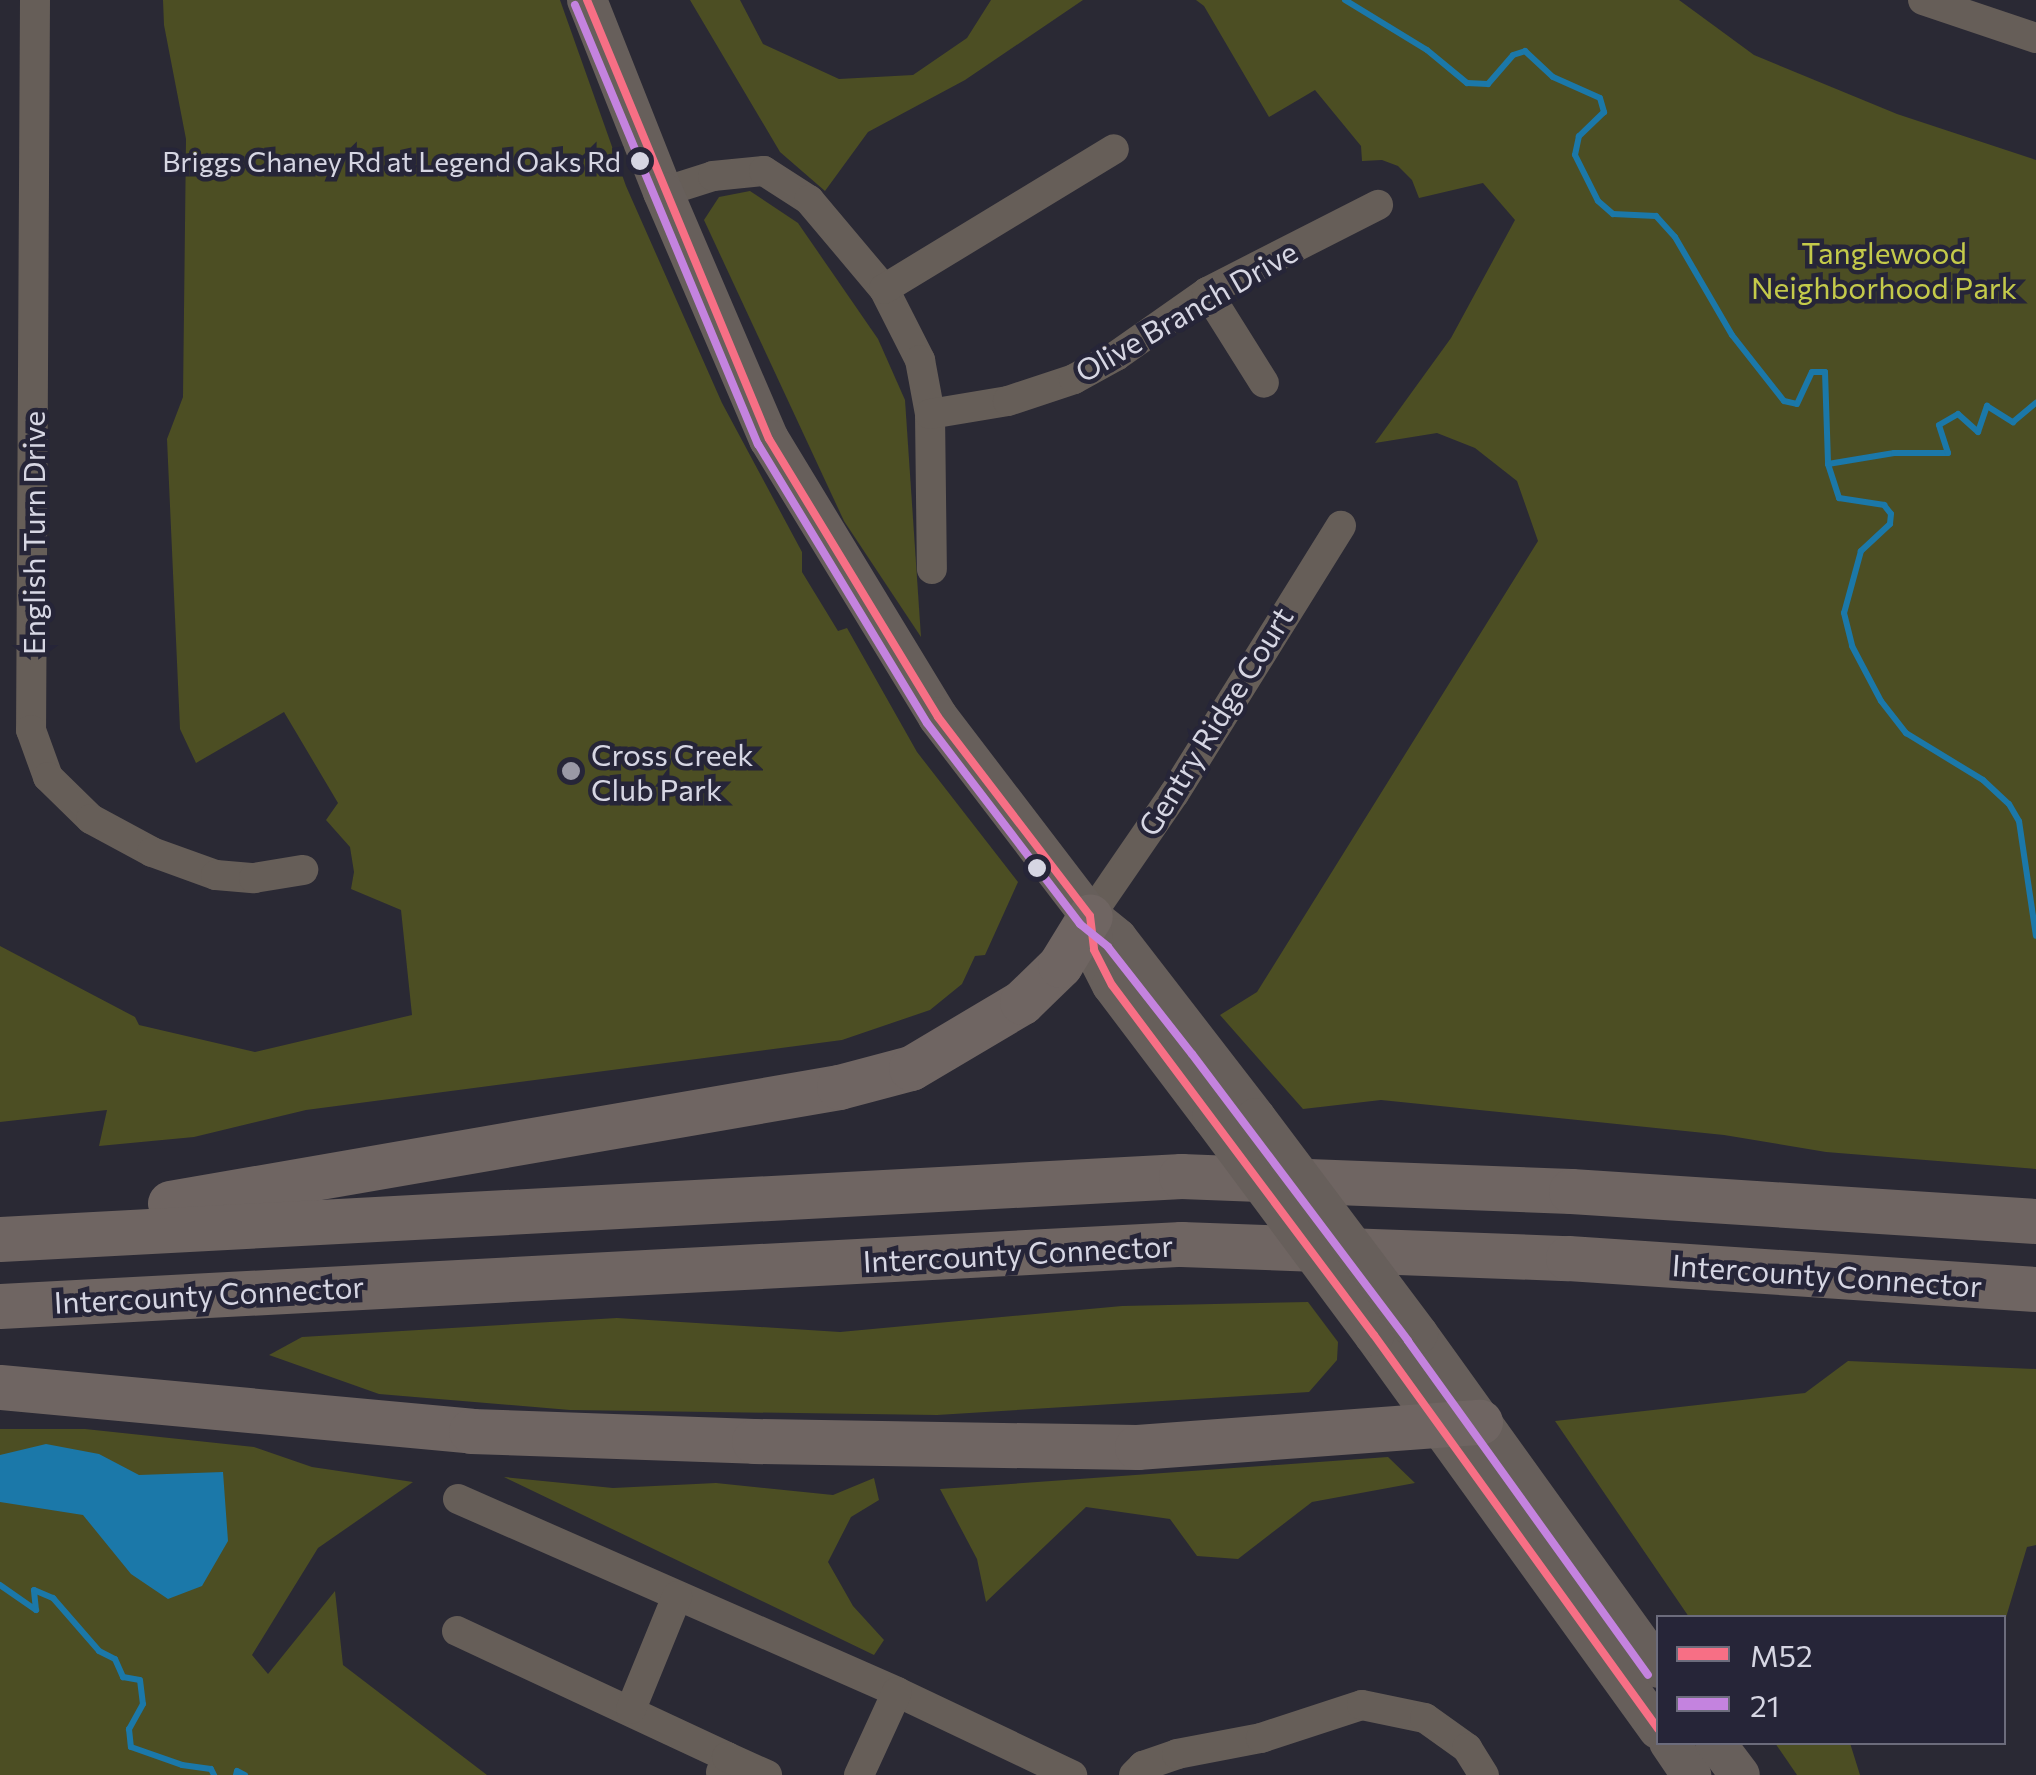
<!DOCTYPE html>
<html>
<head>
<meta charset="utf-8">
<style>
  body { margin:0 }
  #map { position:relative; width:2036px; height:1775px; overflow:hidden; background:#2a2934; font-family:Commissioner,sans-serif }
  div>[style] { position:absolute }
  .green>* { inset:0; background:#4c4e23 }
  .water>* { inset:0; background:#1b78a9 }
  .stream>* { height:6px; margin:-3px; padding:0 3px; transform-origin:3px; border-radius:3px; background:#1b78a9 }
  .minor>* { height:30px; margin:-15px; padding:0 15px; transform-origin:15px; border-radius:15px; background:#665e58 }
  .major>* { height:40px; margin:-20px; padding:0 20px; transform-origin:20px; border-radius:20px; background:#675f5b }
  .highway>* { height:45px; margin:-22.5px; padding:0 22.5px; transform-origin:22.5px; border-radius:22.5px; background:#6f6562 }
  .major-bridge>* { height:40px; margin:-20px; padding:0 20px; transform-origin:20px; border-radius:20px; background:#675f5b }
  .bus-1>* { height:8px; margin:-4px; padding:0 4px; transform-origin:4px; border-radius:4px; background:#f76f85 }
  .bus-2>* { height:8px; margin:-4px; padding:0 4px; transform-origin:4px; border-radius:4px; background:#c483df }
  .dots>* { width:28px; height:28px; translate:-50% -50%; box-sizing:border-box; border:5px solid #262538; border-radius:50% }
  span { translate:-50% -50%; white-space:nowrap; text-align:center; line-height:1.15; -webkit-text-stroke:9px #262538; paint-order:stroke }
  .bus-label { font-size:28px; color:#d6d6e3 }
  .right { translate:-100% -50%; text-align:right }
  .park-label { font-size:30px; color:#c4ca4a }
  .street-label { font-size:30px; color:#d6d6e3 }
  .poi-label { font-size:30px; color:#d6d6e3 }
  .left { translate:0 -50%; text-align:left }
  .legend { position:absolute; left:1656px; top:1615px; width:350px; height:130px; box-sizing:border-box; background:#262538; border:2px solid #6c6c7c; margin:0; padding:12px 18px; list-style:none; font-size:30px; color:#d6d6e3 }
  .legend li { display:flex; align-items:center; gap:20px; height:50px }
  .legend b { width:50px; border:2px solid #6c6c7c }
</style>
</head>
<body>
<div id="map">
  <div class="green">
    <i style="clip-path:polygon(163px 0,560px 0,626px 186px,722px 403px,802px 552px,802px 572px,838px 631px,847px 628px,917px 752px,1018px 882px,985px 955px,975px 956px,962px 984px,930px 1010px,842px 1040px,306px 1110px,194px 1137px,99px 1146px,107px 1110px,0 1122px,0 946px,135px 1017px,139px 1025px,255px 1052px,412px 1015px,401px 910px,351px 889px,354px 872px,350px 847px,326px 820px,338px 803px,284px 712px,196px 763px,180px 729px,167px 439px,183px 397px,186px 139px,164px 25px)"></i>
    <i style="clip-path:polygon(690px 0,740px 0,763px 44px,839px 79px,913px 75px,967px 38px,991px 0,1083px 0,965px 80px,868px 132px,825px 191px,780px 152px)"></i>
    <i style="clip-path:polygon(1196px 0,1679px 0,1754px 55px,1897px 114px,2036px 160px,2036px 1169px,1826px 1152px,1724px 1135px,1381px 1100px,1303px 1109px,1220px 1015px,1257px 992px,1538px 541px,1517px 481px,1475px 448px,1437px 433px,1375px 443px,1451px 338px,1515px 220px,1483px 183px,1419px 198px,1412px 180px,1398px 166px,1382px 160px,1362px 161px,1361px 146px,1315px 90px,1269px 117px,1204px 6px)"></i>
    <i style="clip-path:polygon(750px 191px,798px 223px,878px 339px,905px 400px,921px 637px,844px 521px,704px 220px,719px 197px)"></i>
    <i style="clip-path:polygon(1308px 1302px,1338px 1342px,1337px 1360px,1309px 1392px,937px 1415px,570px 1410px,379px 1394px,269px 1355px,302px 1337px,617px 1318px,840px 1332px,1122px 1306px)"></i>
    <i style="clip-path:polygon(1848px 1361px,2036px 1369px,2036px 1545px,2027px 1547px,2004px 1624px,2004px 1618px,1689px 1617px,1555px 1421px,1805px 1393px)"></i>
    <i style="clip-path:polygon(0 1429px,85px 1429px,254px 1447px,312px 1467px,413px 1482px,318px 1548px,252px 1655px,268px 1674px,335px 1591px,343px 1665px,487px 1775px,0 1775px)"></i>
    <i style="clip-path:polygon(1388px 1457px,1415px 1483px,1312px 1502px,1238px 1559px,1197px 1556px,1170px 1519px,1086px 1507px,986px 1602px,977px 1559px,940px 1489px)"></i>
    <i style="clip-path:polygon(504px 1477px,613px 1488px,716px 1483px,833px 1495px,874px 1478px,879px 1500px,851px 1517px,828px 1562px,853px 1606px,884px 1640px,874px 1655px)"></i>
    <i style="clip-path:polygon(1775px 1743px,1850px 1743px,1860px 1775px,1797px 1775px)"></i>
  </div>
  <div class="water">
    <i style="clip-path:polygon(46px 1444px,99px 1454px,139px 1475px,223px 1472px,228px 1541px,202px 1586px,168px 1599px,131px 1574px,83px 1515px,0 1502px,0 1455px)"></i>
  </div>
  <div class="stream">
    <i style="left:1345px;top:0;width:96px;rotate:31.4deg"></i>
    <i style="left:1427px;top:50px;width:52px;rotate:39.5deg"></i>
    <i style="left:1467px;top:83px;width:21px;rotate:3deg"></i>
    <i style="left:1488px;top:84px;width:38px;rotate:-49deg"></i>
    <i style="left:1513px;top:55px;width:13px;rotate:-18deg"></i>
    <i style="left:1525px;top:51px;width:38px;rotate:43deg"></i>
    <i style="left:1553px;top:77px;width:51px;rotate:24.1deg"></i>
    <i style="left:1600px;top:98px;width:15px;rotate:74deg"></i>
    <i style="left:1604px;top:112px;width:35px;rotate:136deg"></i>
    <i style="left:1579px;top:136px;width:19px;rotate:102deg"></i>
    <i style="left:1575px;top:155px;width:51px;rotate:63.4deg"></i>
    <i style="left:1598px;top:201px;width:20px;rotate:41deg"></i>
    <i style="left:1613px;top:214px;width:43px;rotate:2.7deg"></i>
    <i style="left:1656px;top:216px;width:28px;rotate:48deg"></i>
    <i style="left:1675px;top:237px;width:113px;rotate:59.8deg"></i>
    <i style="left:1732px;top:335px;width:84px;rotate:51.8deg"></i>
    <i style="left:1784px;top:401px;width:13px;rotate:13deg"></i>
    <i style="left:1797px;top:404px;width:35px;rotate:-65deg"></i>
    <i style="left:1812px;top:372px;width:13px"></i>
    <i style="left:1825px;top:372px;width:92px;rotate:88.1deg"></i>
    <i style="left:1828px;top:464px;width:36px;rotate:72deg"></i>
    <i style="left:1839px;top:498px;width:46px;rotate:8.8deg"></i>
    <i style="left:1884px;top:505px;width:11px;rotate:52deg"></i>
    <i style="left:1891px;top:514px;width:10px;rotate:96deg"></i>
    <i style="left:1890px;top:524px;width:40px;rotate:137deg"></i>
    <i style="left:1861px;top:551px;width:64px;rotate:105.3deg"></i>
    <i style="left:1844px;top:613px;width:34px;rotate:76deg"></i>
    <i style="left:1852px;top:646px;width:62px;rotate:62.2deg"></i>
    <i style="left:1881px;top:701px;width:41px;rotate:52deg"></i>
    <i style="left:1906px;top:733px;width:90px;rotate:31.4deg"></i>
    <i style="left:1983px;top:780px;width:35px;rotate:43deg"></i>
    <i style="left:2009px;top:804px;width:20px;rotate:60deg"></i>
    <i style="left:2019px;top:821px;width:116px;rotate:81.6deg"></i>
    <i style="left:1828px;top:464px;width:67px;rotate:-9.5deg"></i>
    <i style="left:1894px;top:453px;width:54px"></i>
    <i style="left:1948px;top:453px;width:29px;rotate:-108deg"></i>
    <i style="left:1939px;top:425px;width:22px;rotate:-30deg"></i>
    <i style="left:1958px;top:414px;width:27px;rotate:42deg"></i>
    <i style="left:1978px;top:432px;width:28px;rotate:-71deg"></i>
    <i style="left:1987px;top:406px;width:31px;rotate:32deg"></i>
    <i style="left:2013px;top:422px;width:30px;rotate:-40deg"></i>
    <i style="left:0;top:1585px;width:44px;rotate:34.8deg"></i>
    <i style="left:36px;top:1610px;width:20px;rotate:-96deg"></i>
    <i style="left:34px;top:1590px;width:21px;rotate:23deg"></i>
    <i style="left:53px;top:1598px;width:70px;rotate:49deg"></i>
    <i style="left:99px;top:1651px;width:18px;rotate:27deg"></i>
    <i style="left:115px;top:1659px;width:20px;rotate:66deg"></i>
    <i style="left:123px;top:1677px;width:17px;rotate:10deg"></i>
    <i style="left:140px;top:1680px;width:24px;rotate:83deg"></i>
    <i style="left:143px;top:1704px;width:29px;rotate:119deg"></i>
    <i style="left:129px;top:1729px;width:18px;rotate:84deg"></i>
    <i style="left:131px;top:1747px;width:54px;rotate:19.4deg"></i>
    <i style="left:182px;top:1765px;width:29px;rotate:8deg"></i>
    <i style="left:211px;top:1769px;width:7px;rotate:63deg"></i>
    <i style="left:236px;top:1775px;width:4px;rotate:-76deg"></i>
    <i style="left:237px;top:1771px;width:9px;rotate:27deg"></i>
  </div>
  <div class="minor">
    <i style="left:35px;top:0;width:730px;rotate:90.31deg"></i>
    <i style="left:31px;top:730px;width:50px;rotate:70.1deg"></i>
    <i style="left:48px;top:777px;width:60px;rotate:44.3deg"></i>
    <i style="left:91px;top:819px;width:69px;rotate:28.4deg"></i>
    <i style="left:152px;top:852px;width:68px;rotate:19.8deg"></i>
    <i style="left:216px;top:875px;width:38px;rotate:5deg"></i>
    <i style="left:254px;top:878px;width:50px;rotate:-9.3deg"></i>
    <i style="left:1923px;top:0;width:119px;rotate:18.6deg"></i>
    <i style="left:663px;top:192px;width:52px;rotate:-17.7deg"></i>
    <i style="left:713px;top:176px;width:51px;rotate:-5.6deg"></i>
    <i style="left:764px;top:171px;width:54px;rotate:32.8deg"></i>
    <i style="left:809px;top:200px;width:116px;rotate:49.9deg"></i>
    <i style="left:884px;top:289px;width:80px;rotate:63.1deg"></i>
    <i style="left:920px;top:360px;width:55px;rotate:79.5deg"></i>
    <i style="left:930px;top:414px;width:155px;rotate:89.3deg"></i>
    <i style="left:884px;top:289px;width:269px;rotate:-31.3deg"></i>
    <i style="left:1207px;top:292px;width:107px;rotate:57.9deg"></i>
    <i style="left:930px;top:414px;width:79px;rotate:-9.5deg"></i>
    <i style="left:1008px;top:401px;width:70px;rotate:-18.4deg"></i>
    <i style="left:1074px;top:379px;width:48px;rotate:-28.7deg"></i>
    <i style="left:1116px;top:356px;width:111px;rotate:-35.1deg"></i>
    <i style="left:1207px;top:292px;width:192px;rotate:-27deg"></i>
    <i style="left:1090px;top:916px;width:148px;rotate:-55.5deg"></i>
    <i style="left:1174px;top:794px;width:316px;rotate:-58.1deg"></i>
    <i style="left:458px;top:1499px;width:480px;rotate:23.7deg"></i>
    <i style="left:897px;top:1692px;width:194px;rotate:25.4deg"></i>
    <i style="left:457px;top:1631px;width:298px;rotate:25deg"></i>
    <i style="left:631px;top:1709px;width:122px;rotate:-67.8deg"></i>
    <i style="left:721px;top:1772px;width:16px;rotate:-68deg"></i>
    <i style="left:727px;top:1757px;width:44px;rotate:24.2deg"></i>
    <i style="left:859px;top:1775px;width:91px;rotate:-65.4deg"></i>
    <i style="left:1134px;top:1775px;width:13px;rotate:-45deg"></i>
    <i style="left:1143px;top:1766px;width:36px;rotate:-19deg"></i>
    <i style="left:1177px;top:1754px;width:86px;rotate:-10.8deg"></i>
    <i style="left:1261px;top:1738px;width:106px;rotate:-18.1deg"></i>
    <i style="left:1362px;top:1705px;width:64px;rotate:11.7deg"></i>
    <i style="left:1425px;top:1718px;width:52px;rotate:35.5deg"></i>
    <i style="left:1467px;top:1748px;width:32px;rotate:58deg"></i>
  </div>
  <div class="major">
    <i style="left:587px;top:0;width:206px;rotate:68.4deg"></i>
    <i style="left:663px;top:192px;width:269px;rotate:66.8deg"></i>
    <i style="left:769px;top:439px;width:325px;rotate:58.7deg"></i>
    <i style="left:938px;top:717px;width:250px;rotate:52.6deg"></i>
    <i style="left:1090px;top:916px;width:35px;rotate:39deg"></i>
    <i style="left:1117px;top:938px;width:227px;rotate:52.3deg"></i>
    <i style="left:1090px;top:916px;width:34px;rotate:83deg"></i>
    <i style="left:1094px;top:950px;width:39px;rotate:63deg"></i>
    <i style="left:1112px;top:985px;width:166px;rotate:52.9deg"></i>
    <i style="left:1418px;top:1334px;width:411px;rotate:54.3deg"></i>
    <i style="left:1374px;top:1335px;width:486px;rotate:54.2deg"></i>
    <i style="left:1669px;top:1742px;width:40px;rotate:56deg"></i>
    <i style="left:1715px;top:1742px;width:41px;rotate:52.9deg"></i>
  </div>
  <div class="highway">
    <i style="left:170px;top:1203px;width:679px;rotate:-9.84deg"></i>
    <i style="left:839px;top:1087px;width:74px;rotate:-14.8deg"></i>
    <i style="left:911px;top:1068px;width:129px;rotate:-30.7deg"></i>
    <i style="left:1022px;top:1002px;width:53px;rotate:-44.2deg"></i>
    <i style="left:1060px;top:965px;width:57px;rotate:-58.5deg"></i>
    <i style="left:0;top:1239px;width:1183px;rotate:-3.05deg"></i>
    <i style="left:1181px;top:1176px;width:390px;rotate:2.2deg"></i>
    <i style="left:1571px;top:1191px;width:466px;rotate:3.7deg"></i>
    <i style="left:0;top:1306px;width:1183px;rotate:-3.01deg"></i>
    <i style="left:1181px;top:1244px;width:387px;rotate:2.1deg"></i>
    <i style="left:1568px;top:1258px;width:469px;rotate:3.8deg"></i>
    <i style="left:0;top:1387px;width:473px;rotate:5.3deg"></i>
    <i style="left:471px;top:1431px;width:283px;rotate:2deg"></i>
    <i style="left:754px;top:1441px;width:383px;rotate:0.9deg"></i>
    <i style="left:1137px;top:1447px;width:344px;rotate:-4.2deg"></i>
  </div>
  <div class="major-bridge">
    <i style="left:1212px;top:1117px;width:272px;rotate:53.4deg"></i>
    <i style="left:1256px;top:1118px;width:270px;rotate:53.1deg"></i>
  </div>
  <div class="bus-1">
    <i style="left:587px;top:0;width:475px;rotate:67.5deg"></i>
    <i style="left:769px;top:439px;width:325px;rotate:58.7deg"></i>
    <i style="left:938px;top:717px;width:250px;rotate:52.6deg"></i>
    <i style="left:1090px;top:916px;width:34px;rotate:83deg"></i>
    <i style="left:1094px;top:950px;width:39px;rotate:63deg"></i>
    <i style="left:1112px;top:985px;width:437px;rotate:53.2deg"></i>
    <i style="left:1374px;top:1335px;width:486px;rotate:54.2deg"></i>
  </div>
  <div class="bus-2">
    <i style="left:575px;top:5px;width:476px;rotate:67.4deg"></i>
    <i style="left:758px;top:444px;width:326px;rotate:58.8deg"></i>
    <i style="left:927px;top:723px;width:253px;rotate:52.7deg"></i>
    <i style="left:1080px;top:924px;width:36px;rotate:39deg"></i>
    <i style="left:1108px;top:947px;width:136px;rotate:51.9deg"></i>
    <i style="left:1192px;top:1054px;width:359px;rotate:53deg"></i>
    <i style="left:1408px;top:1341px;width:411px;rotate:54.3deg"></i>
  </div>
  <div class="dots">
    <i style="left:640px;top:161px;background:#d6d6e3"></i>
    <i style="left:571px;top:771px;background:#9a99a6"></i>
    <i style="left:1037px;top:868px;background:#d6d6e3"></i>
  </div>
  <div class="bus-label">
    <span class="right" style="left:621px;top:161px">Briggs Chaney Rd at Legend Oaks Rd</span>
  </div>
  <div class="park-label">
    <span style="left:1884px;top:269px">Tanglewood<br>Neighborhood Park</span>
  </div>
  <div class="street-label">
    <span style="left:1186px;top:311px;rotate:-30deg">Olive Branch Drive</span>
    <span style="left:33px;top:533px;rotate:-90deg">English Turn Drive</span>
    <span style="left:1215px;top:721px;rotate:-58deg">Gentry Ridge Court</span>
    <span style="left:1018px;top:1253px;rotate:-3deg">Intercounty Connector</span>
    <span style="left:1827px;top:1275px;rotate:4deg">Intercounty Connector</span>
    <span style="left:209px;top:1294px;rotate:-3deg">Intercounty Connector</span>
  </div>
  <div class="poi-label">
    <span class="left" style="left:591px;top:771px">Cross Creek<br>Club Park</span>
  </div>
  <ul class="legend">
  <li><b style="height:12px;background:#f76f85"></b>M52</li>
  <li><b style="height:12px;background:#c483df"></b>21</li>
  </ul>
</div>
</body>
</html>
